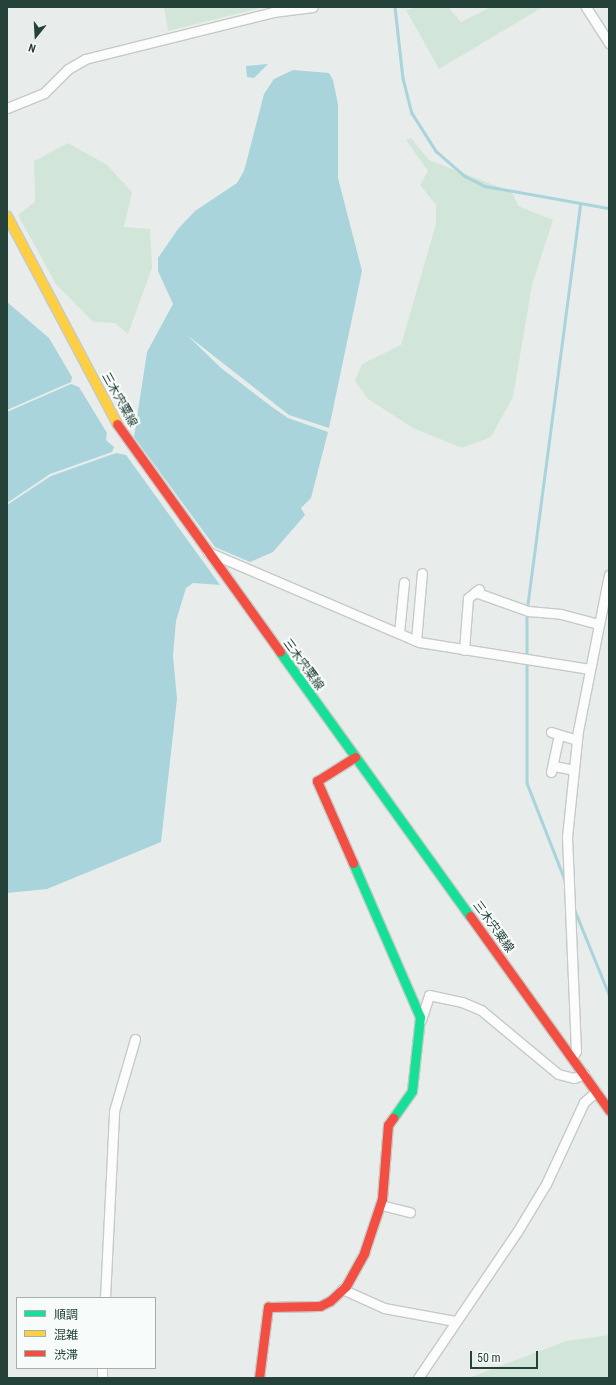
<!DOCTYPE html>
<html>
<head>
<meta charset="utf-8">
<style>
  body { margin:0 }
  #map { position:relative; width:616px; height:1385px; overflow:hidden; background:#e8edeb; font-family:"Roboto Condensed","Noto Sans JP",sans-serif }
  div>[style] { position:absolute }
  .green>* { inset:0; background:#d1e6d8 }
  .water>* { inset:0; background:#a9d4db }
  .stream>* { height:2.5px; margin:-1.25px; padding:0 1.25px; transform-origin:1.25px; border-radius:1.25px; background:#a9d4db }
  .roads { filter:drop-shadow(1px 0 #c5cac8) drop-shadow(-1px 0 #c5cac8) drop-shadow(0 1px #c5cac8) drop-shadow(0 -1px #c5cac8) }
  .street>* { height:9px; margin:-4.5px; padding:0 4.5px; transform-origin:4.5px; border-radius:4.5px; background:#fcfcfc }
  .fast>* { height:9px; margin:-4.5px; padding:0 4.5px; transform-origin:4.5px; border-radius:4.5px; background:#16e098 }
  .slow>* { height:9px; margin:-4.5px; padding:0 4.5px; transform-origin:4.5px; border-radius:4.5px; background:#ffcf43 }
  .jam>* { height:9px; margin:-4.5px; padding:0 4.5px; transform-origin:4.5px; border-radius:4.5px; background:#f24e42 }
  span { translate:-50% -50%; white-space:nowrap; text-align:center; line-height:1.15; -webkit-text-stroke:4px #f7fbf9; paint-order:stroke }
  .street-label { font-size:12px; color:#24423a }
  .frame { position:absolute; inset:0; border:8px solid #24423a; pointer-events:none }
  .legend { position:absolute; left:16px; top:1297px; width:140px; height:72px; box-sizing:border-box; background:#f7fbf9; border:1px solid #a3b1ad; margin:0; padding:5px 7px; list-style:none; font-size:12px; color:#24423a }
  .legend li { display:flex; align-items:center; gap:8px; height:20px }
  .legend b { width:20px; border:1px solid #a3b1ad }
  .north { position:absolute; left:16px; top:16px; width:40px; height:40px; -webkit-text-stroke:3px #f7fbf9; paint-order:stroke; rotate:198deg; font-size:11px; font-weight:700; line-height:16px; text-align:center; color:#24423a }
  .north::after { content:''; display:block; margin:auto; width:14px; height:18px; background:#24423a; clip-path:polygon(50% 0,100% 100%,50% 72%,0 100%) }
  .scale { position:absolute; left:470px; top:1351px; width:68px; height:18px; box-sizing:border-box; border:2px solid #24423a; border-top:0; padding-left:5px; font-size:12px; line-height:14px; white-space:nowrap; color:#24423a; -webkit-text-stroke:3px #f7fbf9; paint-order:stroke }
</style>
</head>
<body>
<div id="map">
  <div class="green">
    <i style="clip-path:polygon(164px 7px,264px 7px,168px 31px)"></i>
    <i style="clip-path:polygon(418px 7px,448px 7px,461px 22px,491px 7px,543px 7px,439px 69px,406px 10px)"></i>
    <i style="clip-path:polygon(411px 138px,429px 160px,512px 192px,518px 206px,553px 220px,532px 285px,513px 397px,491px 437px,462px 448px,413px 428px,368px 399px,355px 381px,362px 364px,401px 345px,436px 224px,436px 205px,420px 185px,428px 171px,406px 140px)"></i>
    <i style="clip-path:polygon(68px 143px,107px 165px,132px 192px,124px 227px,150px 229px,152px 268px,128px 334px,115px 323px,93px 322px,56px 284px,18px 215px,35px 202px,34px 161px)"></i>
    <i style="clip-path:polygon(609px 1335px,609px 1378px,469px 1378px,566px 1341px)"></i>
  </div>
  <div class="water">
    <i style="clip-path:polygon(268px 64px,254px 78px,247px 77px,246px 66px)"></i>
    <i style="clip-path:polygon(293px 70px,329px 73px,333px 80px,338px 104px,338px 178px,362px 271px,329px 428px,289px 415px,187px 335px,221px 368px,272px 407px,288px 418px,328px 432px,311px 498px,301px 508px,305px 515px,273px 552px,250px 562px,215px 547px,134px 437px,147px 352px,173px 304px,158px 271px,158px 258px,178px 229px,195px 211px,237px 183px,244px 171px,264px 94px,274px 79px)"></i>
    <i style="clip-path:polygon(7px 302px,49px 338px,72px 377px,71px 382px,7px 410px)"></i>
    <i style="clip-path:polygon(71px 384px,79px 387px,107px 433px,106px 440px,114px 447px,112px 452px,50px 474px,7px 503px,7px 412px)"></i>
    <i style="clip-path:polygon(116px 453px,126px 455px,220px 585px,193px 583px,186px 588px,176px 621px,173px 655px,177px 699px,161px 842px,47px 889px,7px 893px,7px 505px,51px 476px)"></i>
  </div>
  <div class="stream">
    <i style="left:395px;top:7px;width:71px;rotate:83.6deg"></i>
    <i style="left:403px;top:78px;width:36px;rotate:76deg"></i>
    <i style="left:412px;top:113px;width:45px;rotate:57.7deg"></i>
    <i style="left:436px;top:151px;width:38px;rotate:41deg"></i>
    <i style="left:465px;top:176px;width:22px;rotate:27deg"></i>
    <i style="left:485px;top:186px;width:126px;rotate:10.1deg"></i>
    <i style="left:527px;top:608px;width:407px;rotate:-82.5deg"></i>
    <i style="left:527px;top:613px;width:170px;rotate:90deg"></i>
    <i style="left:527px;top:783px;width:104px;rotate:68.6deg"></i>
    <i style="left:574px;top:908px;width:93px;rotate:67.9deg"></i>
  </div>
  <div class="roads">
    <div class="street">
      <i style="left:586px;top:7px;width:43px;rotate:57.4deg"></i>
      <i style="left:7px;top:108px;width:40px;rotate:-22deg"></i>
      <i style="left:44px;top:93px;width:34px;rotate:-45deg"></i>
      <i style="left:68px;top:69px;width:20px;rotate:-30deg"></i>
      <i style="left:85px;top:59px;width:194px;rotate:-14deg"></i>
      <i style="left:273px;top:12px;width:40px;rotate:-7.1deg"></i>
      <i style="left:208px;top:552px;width:229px;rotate:23.1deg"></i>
      <i style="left:419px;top:642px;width:173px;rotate:9deg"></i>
      <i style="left:475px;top:592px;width:56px;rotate:19.7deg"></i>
      <i style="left:528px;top:611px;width:33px;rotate:5deg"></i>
      <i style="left:561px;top:614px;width:39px;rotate:15deg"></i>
      <i style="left:399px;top:633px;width:51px;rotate:-84.4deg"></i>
      <i style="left:416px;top:641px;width:68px;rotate:-85deg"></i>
      <i style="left:464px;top:650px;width:52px;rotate:-85.6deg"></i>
      <i style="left:468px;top:598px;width:14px;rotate:-39deg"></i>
      <i style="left:551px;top:732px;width:27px;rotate:17deg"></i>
      <i style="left:554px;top:766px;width:20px;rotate:11deg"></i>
      <i style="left:551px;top:772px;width:38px;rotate:-78deg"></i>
      <i style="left:421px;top:1020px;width:26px;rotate:-72deg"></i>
      <i style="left:429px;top:995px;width:34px;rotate:12deg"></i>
      <i style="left:462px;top:1002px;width:21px;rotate:23deg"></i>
      <i style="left:481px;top:1010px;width:100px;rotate:39.7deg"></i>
      <i style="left:558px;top:1074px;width:16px;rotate:14deg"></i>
      <i style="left:574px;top:1078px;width:11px;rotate:-22deg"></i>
      <i style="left:572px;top:1057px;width:7px;rotate:-56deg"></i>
      <i style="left:576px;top:1051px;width:214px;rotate:-92.4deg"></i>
      <i style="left:567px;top:837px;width:107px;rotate:-84.1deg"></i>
      <i style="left:578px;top:731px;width:159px;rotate:-78.8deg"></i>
      <i style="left:381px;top:1205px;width:30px;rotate:14deg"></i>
      <i style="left:342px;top:1289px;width:46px;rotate:24.3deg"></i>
      <i style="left:384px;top:1308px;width:72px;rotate:10.4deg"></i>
      <i style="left:105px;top:1298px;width:187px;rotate:-87.2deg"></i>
      <i style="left:114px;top:1111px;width:75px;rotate:-73.7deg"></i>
      <i style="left:102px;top:1378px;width:10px;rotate:-90deg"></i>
      <i style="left:418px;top:1378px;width:176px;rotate:-55.9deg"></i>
      <i style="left:517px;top:1232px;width:56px;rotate:-58.9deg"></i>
      <i style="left:546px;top:1184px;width:90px;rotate:-65.1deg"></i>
      <i style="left:584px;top:1102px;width:16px;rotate:-40deg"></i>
    </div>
    <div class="fast">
      <i style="left:280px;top:652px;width:325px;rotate:54.3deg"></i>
      <i style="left:353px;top:863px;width:168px;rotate:66.5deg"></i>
      <i style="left:420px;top:1017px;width:74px;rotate:96.2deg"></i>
      <i style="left:412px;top:1091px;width:33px;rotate:125deg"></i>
    </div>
    <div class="slow">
      <i style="left:7px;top:216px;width:235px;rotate:62.1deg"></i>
    </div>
    <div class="jam">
      <i style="left:117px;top:424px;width:280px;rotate:54.4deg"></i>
      <i style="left:353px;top:863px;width:90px;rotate:-113.7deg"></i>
      <i style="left:317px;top:781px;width:45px;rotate:-32.3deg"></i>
      <i style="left:470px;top:916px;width:239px;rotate:54.4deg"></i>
      <i style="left:259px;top:1378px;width:72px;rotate:-82.8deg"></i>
      <i style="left:268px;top:1307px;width:52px;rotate:-1.1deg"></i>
      <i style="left:320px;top:1306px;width:11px;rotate:-27deg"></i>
      <i style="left:330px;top:1301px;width:22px;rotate:-43deg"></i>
      <i style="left:346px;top:1286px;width:38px;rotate:-61deg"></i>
      <i style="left:364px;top:1253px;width:57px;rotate:-71.6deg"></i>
      <i style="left:382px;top:1199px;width:74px;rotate:-85.4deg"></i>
      <i style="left:388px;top:1125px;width:9px;rotate:-54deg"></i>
    </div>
  </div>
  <div class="street-label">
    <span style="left:119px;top:400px;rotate:61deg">三木宍粟線</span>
    <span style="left:303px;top:665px;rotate:54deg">三木宍粟線</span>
    <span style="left:493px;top:927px;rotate:54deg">三木宍粟線</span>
  </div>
  <div class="frame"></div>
  <ul class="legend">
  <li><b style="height:5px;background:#16e098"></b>順調</li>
  <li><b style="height:5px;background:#ffcf43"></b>混雑</li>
  <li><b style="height:5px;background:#f24e42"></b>渋滞</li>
  </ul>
  <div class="north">N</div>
  <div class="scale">50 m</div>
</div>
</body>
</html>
